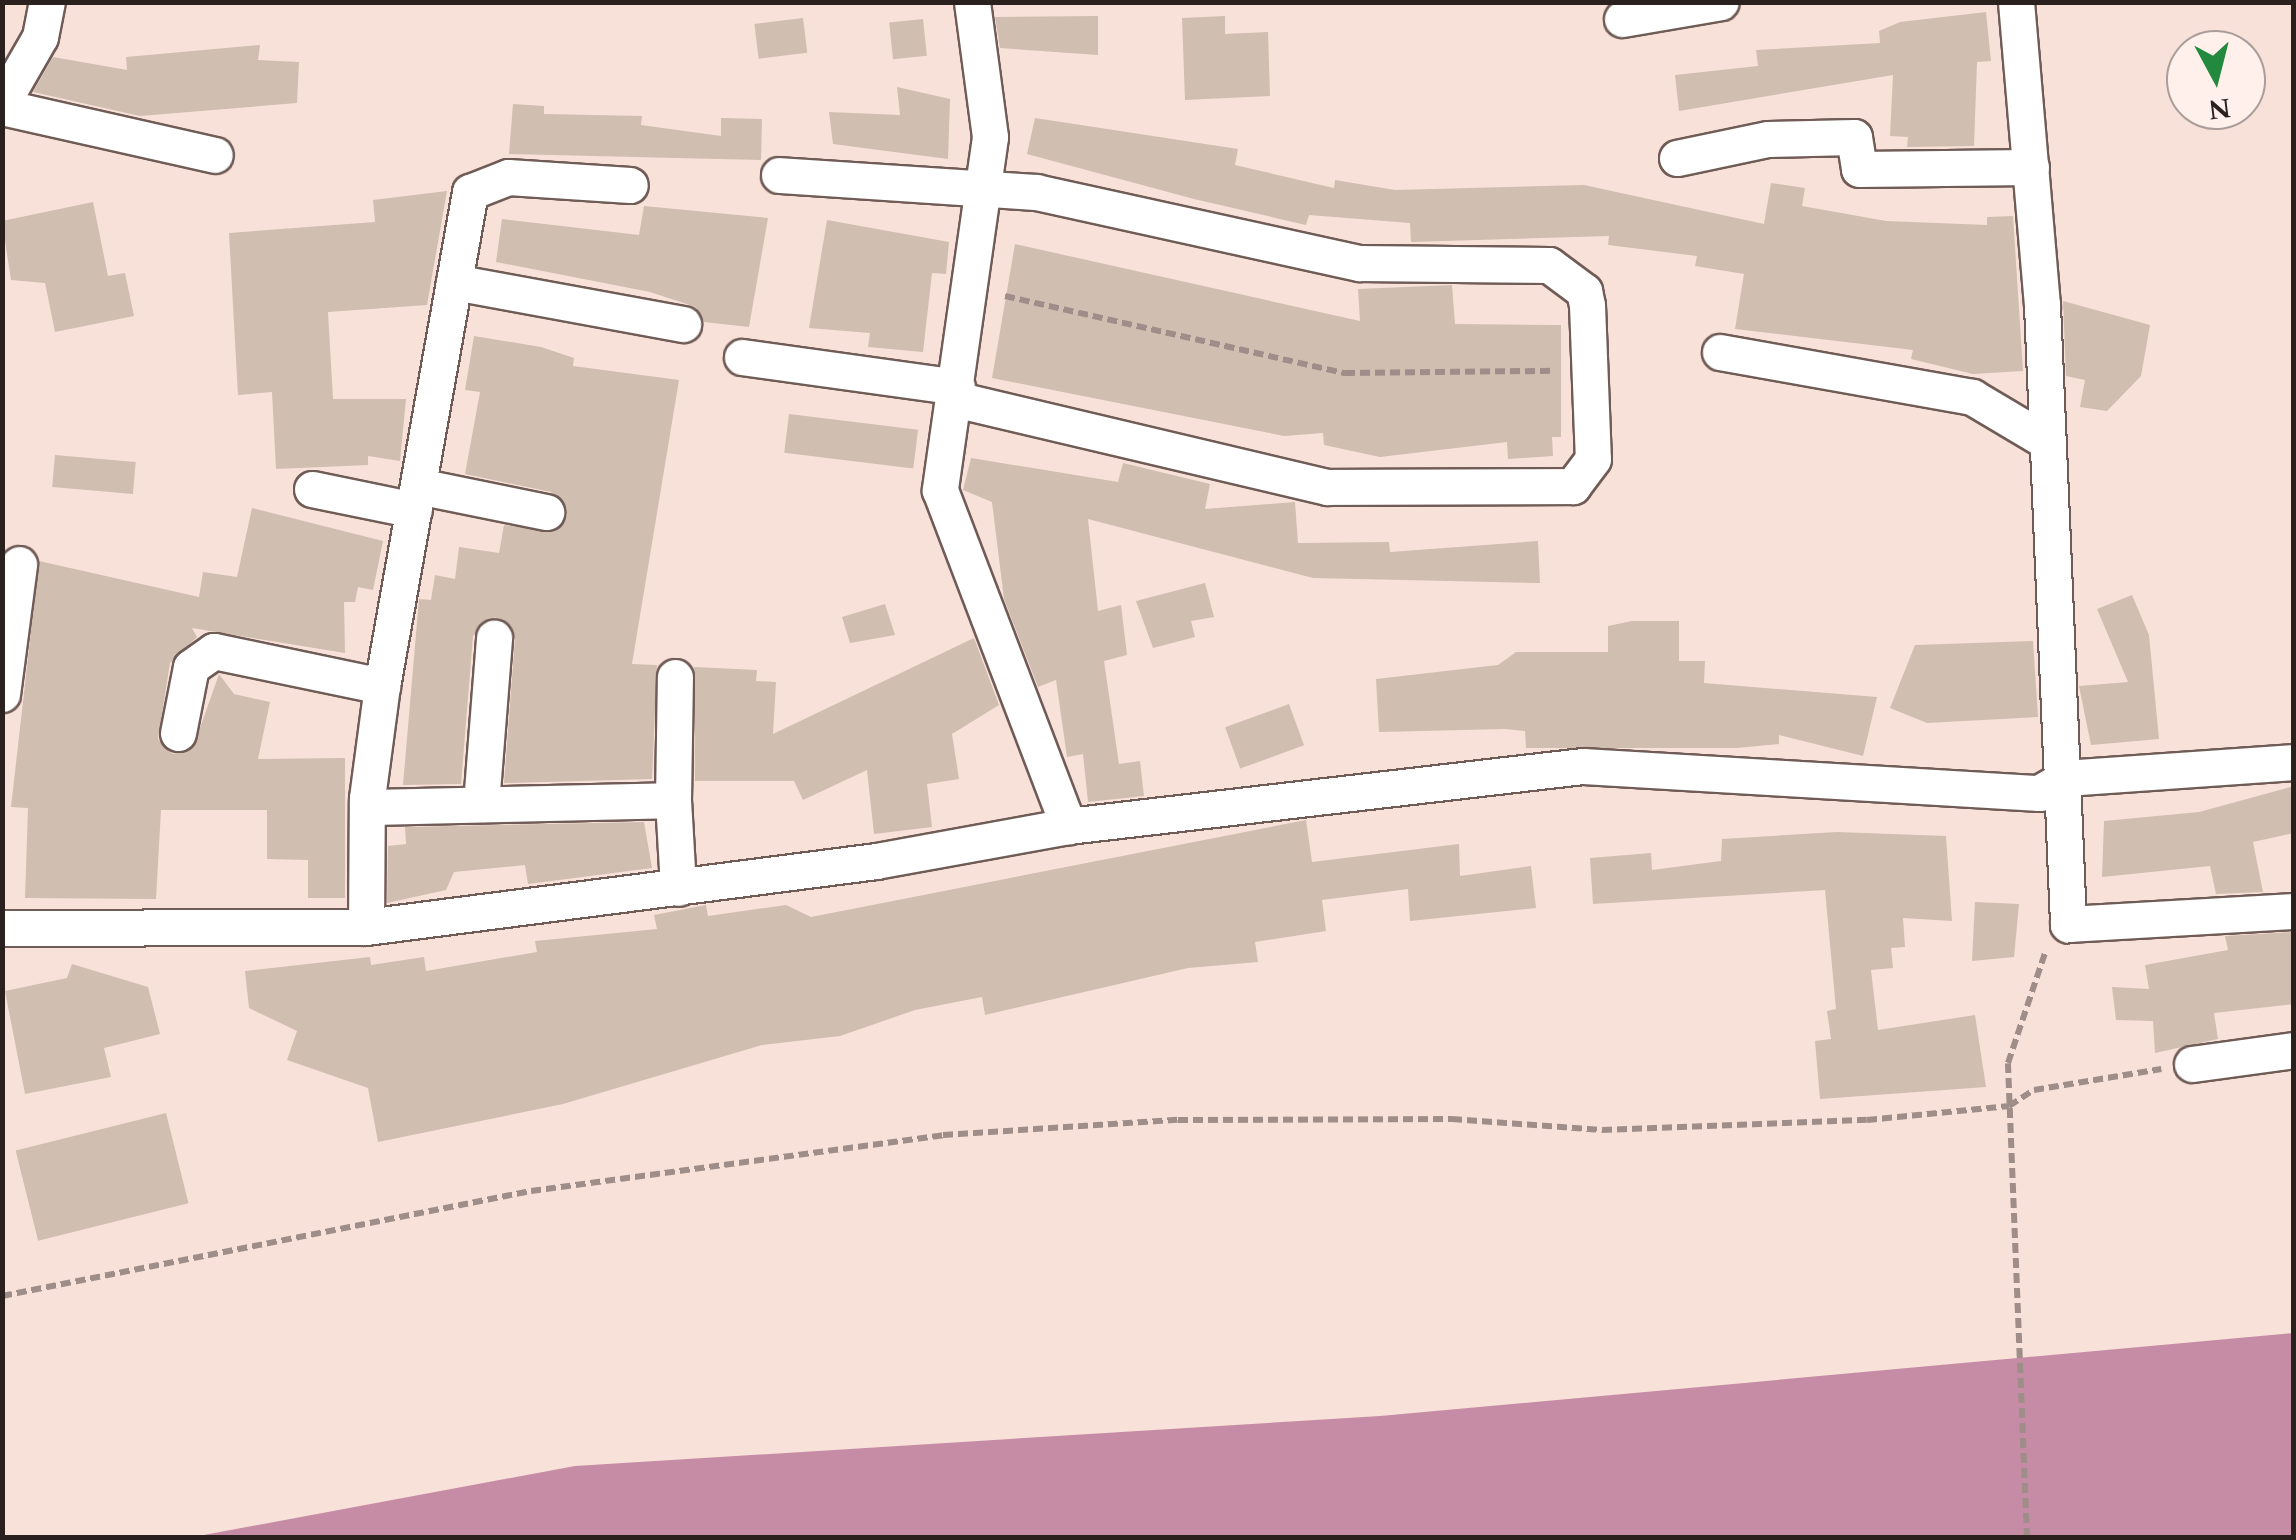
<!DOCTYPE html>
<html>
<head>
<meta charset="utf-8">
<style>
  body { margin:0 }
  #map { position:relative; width:2296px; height:1540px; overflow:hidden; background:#f8e1d9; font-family:Spectral,serif }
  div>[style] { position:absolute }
  .water>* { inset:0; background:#c78ca5 }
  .building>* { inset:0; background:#d0beb0; transform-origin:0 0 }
  .path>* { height:6px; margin-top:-3px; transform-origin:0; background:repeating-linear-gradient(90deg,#9e8d88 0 10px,transparent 0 15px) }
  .roads { filter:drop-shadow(2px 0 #705c56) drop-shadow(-2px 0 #705c56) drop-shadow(0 2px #705c56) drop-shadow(0 -2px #705c56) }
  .street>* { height:35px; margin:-17.5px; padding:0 17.5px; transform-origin:17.5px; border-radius:17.5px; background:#fff }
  span { translate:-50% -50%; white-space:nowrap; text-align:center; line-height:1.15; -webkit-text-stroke:10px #fff0ec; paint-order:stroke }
  .frame { position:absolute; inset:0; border:5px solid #2a211f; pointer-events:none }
  .north { position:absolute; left:2166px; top:30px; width:100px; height:100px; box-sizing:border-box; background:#fff0ec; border:2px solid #aa9d9a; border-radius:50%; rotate:173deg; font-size:28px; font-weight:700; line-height:40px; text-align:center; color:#2a211f }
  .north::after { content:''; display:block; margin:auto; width:35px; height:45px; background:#23893e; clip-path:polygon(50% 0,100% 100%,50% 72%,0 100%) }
</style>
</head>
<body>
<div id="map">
  <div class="water">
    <i style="clip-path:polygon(2293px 1333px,2293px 1537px,193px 1537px,575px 1466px,1380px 1416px)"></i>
  </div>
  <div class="building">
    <i style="clip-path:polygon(1986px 12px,1991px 61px,1977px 62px,1974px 146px,1907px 147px,1908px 137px,1890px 136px,1893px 75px,1679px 111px,1675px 75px,1758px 66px,1756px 50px,1880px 43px,1879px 31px,1900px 22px)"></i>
    <i style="clip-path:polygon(1098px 16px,1098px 55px,1000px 48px,995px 17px)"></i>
    <i style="clip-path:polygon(1225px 16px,1225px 34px,1268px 32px,1270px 96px,1185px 100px,1182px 18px)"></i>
    <i style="left:803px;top:18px;width:35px;height:49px;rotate:83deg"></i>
    <i style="left:923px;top:19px;width:37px;height:34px;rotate:84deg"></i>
    <i style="clip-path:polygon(260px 45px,258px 60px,299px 62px,297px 103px,140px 116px,33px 92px,53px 57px,127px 70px,126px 57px)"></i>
    <i style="clip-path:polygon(897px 87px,950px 99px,948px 159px,833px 144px,829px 112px,900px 115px)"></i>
    <i style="clip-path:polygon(513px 104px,544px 106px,544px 114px,642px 116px,641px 125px,721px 136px,721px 118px,762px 119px,761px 160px,509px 154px)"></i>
    <i style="clip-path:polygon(1035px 118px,1238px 149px,1235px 165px,1334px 188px,1335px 180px,1395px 190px,1584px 185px,1764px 224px,1771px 183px,1805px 188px,1802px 206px,1886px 221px,1987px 225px,1987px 217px,2013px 216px,2023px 371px,1973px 374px,1911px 359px,1913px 350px,1735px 329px,1744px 274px,1695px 266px,1697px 256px,1608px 245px,1609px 236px,1411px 242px,1410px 223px,1309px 215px,1306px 225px,1194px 199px,1027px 154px)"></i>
    <i style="clip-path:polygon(447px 191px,427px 305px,328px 312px,333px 399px,406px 399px,400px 461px,368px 456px,368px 465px,276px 469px,272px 392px,238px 395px,229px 233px,375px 222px,373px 200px)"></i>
    <i style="clip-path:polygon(93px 202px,108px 276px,125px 273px,134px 316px,55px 332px,45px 283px,11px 280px,2px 221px)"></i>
    <i style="clip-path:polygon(644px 206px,768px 218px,749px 327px,704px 322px,696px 307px,650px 292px,496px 262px,502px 219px,639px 235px)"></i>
    <i style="clip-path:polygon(827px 220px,949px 242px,946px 274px,932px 273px,923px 352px,868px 347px,870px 333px,809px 328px)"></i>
    <i style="clip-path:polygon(1015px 244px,1360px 321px,1358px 289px,1452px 285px,1455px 324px,1561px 325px,1561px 437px,1552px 437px,1553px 456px,1508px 459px,1507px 442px,1380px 457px,1324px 445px,1323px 433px,1284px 436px,992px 378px)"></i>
    <i style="clip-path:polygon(2063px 301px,2150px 325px,2141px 376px,2107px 411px,2080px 407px,2085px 380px,2066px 376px)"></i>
    <i style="clip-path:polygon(474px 336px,541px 347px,574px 358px,573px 366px,679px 380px,632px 664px,657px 665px,652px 779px,504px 783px,515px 639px,495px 617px,473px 636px,461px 784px,403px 785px,419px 599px,431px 600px,435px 575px,455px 579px,459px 547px,499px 553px,504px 525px,552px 532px,567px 515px,551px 492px,465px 474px,480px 392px,465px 390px)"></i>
    <i style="left:789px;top:414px;width:130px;height:39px;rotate:7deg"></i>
    <i style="left:55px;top:455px;width:81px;height:32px;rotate:5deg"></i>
    <i style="clip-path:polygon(971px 458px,1118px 482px,1123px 463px,1210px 484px,1205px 509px,1295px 502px,1298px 543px,1389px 542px,1390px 552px,1538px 541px,1540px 583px,1313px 578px,1088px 519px,1098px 611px,1121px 605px,1127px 655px,1104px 661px,1119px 764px,1140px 761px,1144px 796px,1088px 802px,1083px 754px,1067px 757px,1056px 680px,1038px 687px,1004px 599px,992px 502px,963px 490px)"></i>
    <i style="clip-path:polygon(252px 508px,383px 541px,373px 590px,358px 587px,355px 602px,344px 602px,345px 653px,192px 628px,197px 637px,170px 663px,158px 739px,173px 754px,193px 748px,219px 674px,234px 694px,270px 702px,258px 759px,345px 758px,345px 898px,308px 898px,308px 860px,267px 859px,267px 810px,161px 810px,156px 899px,25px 898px,28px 808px,11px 807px,39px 561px,199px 597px,203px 572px,237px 577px)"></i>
    <i style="clip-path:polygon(1205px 583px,1214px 617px,1191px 621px,1195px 637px,1153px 648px,1136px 601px)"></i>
    <i style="clip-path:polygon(2132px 595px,2149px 635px,2159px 739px,2091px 745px,2079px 686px,2128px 682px,2097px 609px)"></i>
    <i style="clip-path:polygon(885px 604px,895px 635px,850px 643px,842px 617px)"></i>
    <i style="clip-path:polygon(1632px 621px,1679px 621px,1679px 661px,1705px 661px,1704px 683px,1877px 697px,1863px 756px,1779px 735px,1779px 744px,1737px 748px,1526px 748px,1525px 731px,1505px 729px,1379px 732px,1376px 679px,1498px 665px,1516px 652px,1608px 652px,1608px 626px)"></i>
    <i style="clip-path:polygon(974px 638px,999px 705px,952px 734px,959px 779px,927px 784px,932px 827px,874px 834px,867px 770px,803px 800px,794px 781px,695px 781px,694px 667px,757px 670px,756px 681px,776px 682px,773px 734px)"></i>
    <i style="clip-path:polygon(2033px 641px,2038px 717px,1927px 723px,1890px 708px,1915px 645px)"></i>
    <i style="left:1289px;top:704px;width:44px;height:68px;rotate:70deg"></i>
    <i style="clip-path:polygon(2294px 786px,2294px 833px,2253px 842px,2263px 892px,2216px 894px,2210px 866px,2102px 877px,2104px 821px,2199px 812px)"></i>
    <i style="clip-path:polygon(1306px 820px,1312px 862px,1459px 844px,1460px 876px,1531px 866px,1536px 908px,1410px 921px,1408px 889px,1322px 900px,1326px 931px,1255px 942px,1258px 962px,1188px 968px,985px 1015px,982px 997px,915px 1010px,840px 1036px,762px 1045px,563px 1104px,378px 1142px,368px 1088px,287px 1060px,297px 1031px,249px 1008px,245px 971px,370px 957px,371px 965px,424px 957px,426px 971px,537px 952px,535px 941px,657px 929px,654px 915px,706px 905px,708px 916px,786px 905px,811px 917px)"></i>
    <i style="clip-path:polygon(644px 822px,652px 868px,528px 884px,525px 865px,454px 872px,446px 890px,387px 903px,388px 846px,406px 844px,405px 827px)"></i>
    <i style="clip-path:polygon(1837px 832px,1946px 836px,1952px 921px,1903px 918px,1905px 947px,1891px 948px,1893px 968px,1871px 970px,1878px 1030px,1975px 1015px,1986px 1087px,1820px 1099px,1815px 1041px,1831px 1039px,1827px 1011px,1836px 1009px,1825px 890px,1593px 904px,1590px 858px,1651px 853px,1652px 870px,1721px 861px,1722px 839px)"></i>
    <i style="clip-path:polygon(1975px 902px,2019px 904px,2014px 957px,1972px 961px)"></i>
    <i style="clip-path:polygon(2294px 932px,2294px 1004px,2214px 1013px,2218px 1039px,2155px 1053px,2153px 1021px,2116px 1020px,2112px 987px,2149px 989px,2145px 965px,2228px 950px,2225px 936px)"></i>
    <i style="clip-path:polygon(72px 964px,148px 987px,160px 1034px,104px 1048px,111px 1077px,25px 1094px,5px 991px,67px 978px)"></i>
    <i style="left:166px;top:1113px;width:93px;height:155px;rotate:76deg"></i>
  </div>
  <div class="path">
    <i style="left:1005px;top:296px;width:349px;rotate:12.8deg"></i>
    <i style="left:1345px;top:373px;width:208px;rotate:-0.6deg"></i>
    <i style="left:2px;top:1296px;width:539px;rotate:-11.23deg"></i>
    <i style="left:531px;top:1191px;width:416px;rotate:-7.7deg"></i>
    <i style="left:943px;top:1135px;width:235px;rotate:-3.7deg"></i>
    <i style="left:1178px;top:1120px;width:274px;rotate:-0.2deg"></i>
    <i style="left:1452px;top:1119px;width:150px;rotate:4.2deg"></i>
    <i style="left:1602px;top:1130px;width:265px;rotate:-2.2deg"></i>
    <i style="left:1867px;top:1120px;width:143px;rotate:-5.6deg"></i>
    <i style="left:2009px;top:1106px;width:30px;rotate:-33deg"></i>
    <i style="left:2034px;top:1090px;width:129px;rotate:-9.4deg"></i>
    <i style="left:2027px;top:1538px;width:475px;rotate:-92.3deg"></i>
    <i style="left:2008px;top:1063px;width:119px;rotate:-71.4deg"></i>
  </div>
  <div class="roads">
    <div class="street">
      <i style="left:972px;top:2px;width:136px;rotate:82.4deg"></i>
      <i style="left:990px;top:137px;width:357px;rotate:98.1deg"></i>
      <i style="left:940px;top:490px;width:360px;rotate:69.1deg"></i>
      <i style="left:2016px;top:2px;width:304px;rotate:85.1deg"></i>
      <i style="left:2042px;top:305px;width:620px;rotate:87.59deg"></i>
      <i style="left:2068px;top:924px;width:226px;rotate:-3.3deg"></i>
      <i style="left:1622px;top:19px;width:100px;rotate:-9.7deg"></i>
      <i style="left:2px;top:103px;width:76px;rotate:-60.1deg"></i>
      <i style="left:40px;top:37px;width:36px;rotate:-79deg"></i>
      <i style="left:2px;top:107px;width:218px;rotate:12.7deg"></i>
      <i style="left:1677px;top:158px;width:93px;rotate:-11.8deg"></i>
      <i style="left:1768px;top:139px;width:86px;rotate:-1.3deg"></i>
      <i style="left:1854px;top:137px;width:32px;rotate:81deg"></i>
      <i style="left:1859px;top:169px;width:172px;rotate:-0.7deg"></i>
      <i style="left:779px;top:175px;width:258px;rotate:3.8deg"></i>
      <i style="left:1036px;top:192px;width:331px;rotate:12.4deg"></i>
      <i style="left:1359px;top:263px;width:190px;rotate:0.6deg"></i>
      <i style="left:1549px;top:265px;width:44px;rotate:36.6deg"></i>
      <i style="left:1584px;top:291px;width:14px;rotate:78deg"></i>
      <i style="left:1587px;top:305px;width:154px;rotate:87.8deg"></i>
      <i style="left:1593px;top:459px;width:34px;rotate:127deg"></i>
      <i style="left:1573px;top:486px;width:246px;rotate:179.8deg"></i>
      <i style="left:1327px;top:487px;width:383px;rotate:-166.7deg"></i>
      <i style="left:454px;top:282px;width:233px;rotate:10.4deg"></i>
      <i style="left:1720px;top:352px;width:256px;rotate:10.1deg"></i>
      <i style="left:1972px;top:397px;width:80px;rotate:30.7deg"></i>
      <i style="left:742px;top:357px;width:217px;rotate:7.9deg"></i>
      <i style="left:418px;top:486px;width:131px;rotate:11.5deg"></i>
      <i style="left:312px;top:489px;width:104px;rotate:11.6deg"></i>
      <i style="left:2px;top:694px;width:131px;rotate:-82.5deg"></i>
      <i style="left:178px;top:733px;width:67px;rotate:-78.9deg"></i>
      <i style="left:191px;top:667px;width:28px;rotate:-35deg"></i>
      <i style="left:214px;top:651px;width:172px;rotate:11.8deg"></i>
      <i style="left:673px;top:800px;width:123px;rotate:-89.1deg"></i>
      <i style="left:481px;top:804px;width:167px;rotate:-85.5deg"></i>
      <i style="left:367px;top:807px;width:306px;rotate:-1.3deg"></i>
      <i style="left:673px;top:800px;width:88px;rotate:86.7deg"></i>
      <i style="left:366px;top:927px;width:129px;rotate:-89.6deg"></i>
      <i style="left:367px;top:798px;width:113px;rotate:-82.4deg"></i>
      <i style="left:382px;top:686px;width:502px;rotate:-79.9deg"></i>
      <i style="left:470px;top:192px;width:41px;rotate:-21.5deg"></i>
      <i style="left:508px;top:177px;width:122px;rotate:3.8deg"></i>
      <i style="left:2px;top:928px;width:364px;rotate:-0.2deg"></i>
      <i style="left:366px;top:927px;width:514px;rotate:-7.37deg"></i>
      <i style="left:876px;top:861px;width:195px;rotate:-10.3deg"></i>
      <i style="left:1068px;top:826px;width:518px;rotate:-6.65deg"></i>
      <i style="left:1583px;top:766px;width:457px;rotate:3.4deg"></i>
      <i style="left:2039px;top:793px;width:30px;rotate:-30deg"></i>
      <i style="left:2065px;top:778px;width:230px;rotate:-4deg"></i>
      <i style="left:2192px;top:1064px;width:103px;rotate:-7.8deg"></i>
    </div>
  </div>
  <div class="frame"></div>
  <div class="north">N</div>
</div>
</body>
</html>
